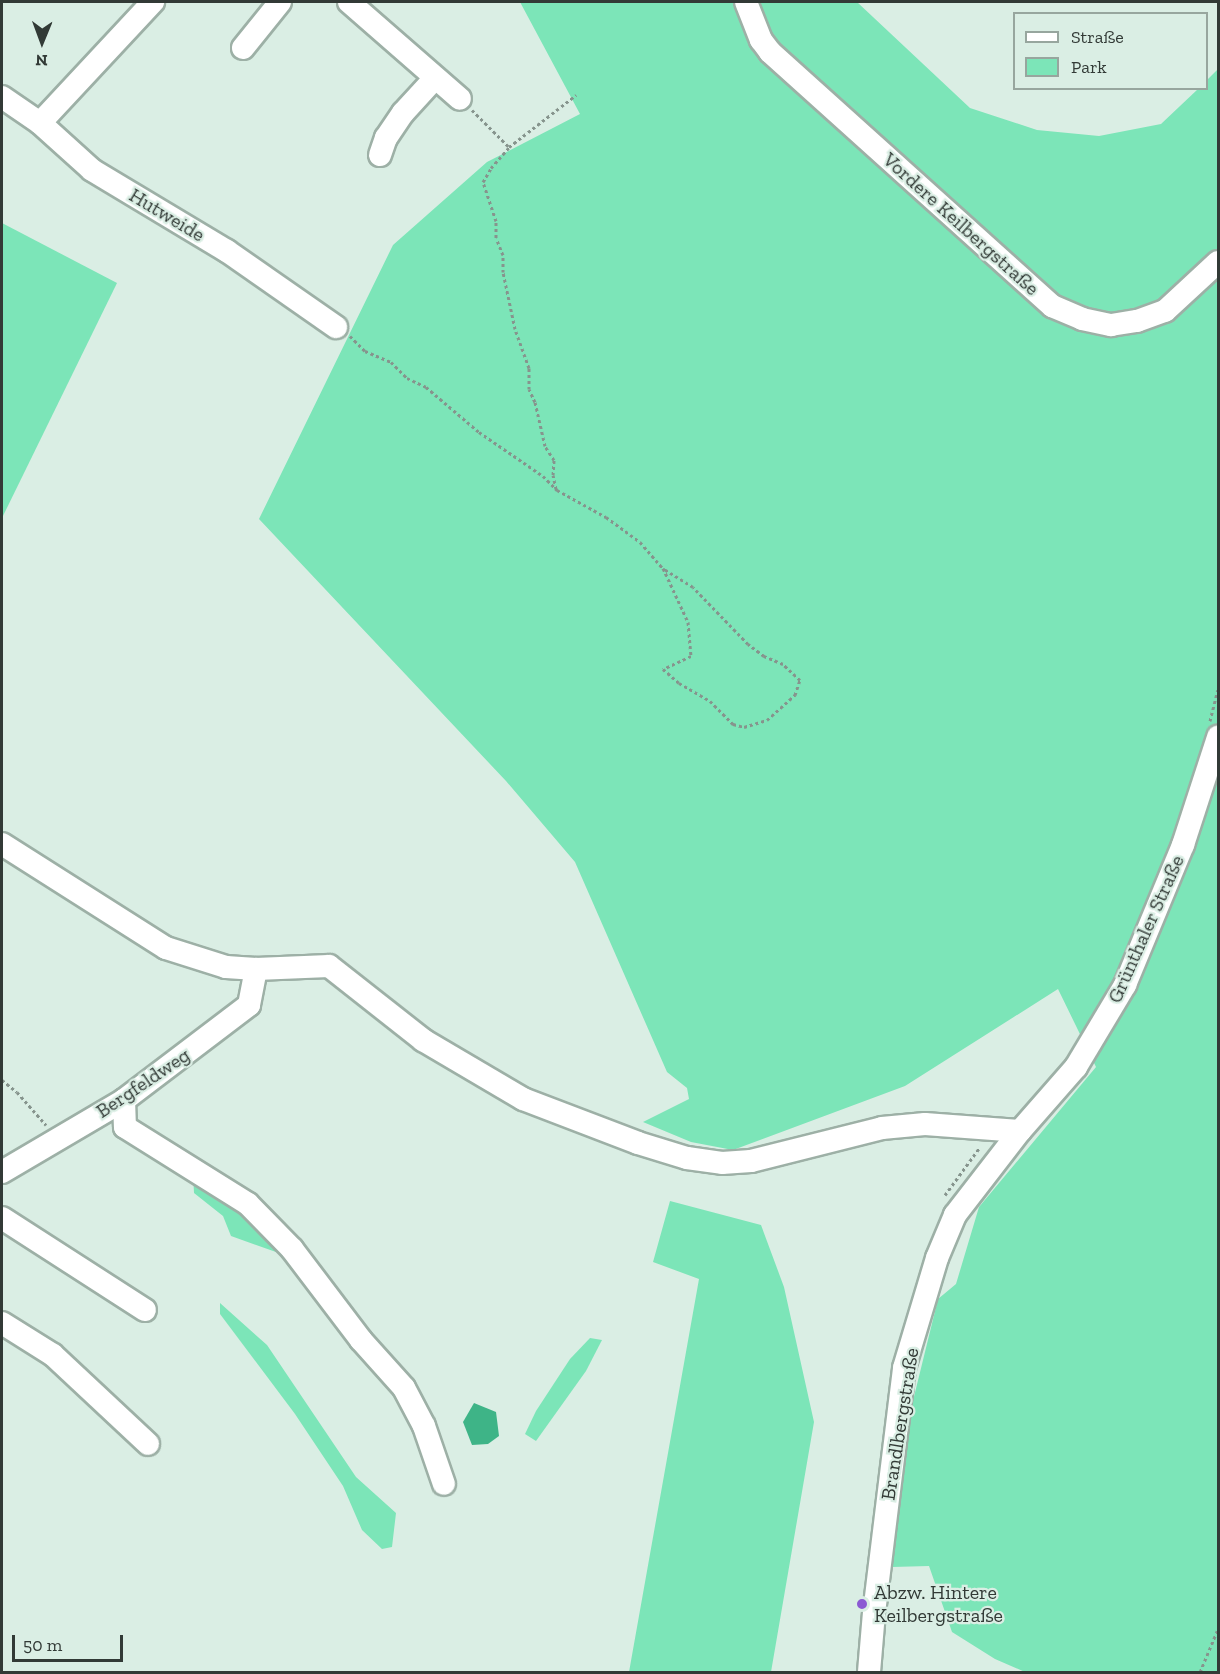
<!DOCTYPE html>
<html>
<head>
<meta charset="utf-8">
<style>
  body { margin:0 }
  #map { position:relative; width:1220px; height:1674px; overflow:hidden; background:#daeee4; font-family:"Zilla Slab",serif }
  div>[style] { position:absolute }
  .green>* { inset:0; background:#7ce5b8 }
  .water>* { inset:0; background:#3eb487 }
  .path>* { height:3px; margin-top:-1.5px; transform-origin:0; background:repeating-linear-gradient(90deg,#86948d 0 3px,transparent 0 6px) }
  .roads { filter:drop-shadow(2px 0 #9db0a6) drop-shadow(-2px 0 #9db0a6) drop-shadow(0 2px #9db0a6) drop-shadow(0 -2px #9db0a6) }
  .minor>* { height:22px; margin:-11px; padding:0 11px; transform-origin:11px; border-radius:11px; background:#fff }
  .dots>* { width:16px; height:16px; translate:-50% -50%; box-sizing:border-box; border:3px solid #daeee4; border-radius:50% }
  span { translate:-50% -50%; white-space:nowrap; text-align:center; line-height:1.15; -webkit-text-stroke:4.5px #daeee4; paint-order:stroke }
  .street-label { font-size:20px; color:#323a36 }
  .poi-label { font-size:20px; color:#323a36 }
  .left { translate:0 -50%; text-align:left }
  .frame { position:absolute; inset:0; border:3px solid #323a36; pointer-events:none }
  .legend { position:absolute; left:1013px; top:12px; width:195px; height:78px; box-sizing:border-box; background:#daeee4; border:2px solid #97a69e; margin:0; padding:8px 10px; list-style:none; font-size:18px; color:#323a36 }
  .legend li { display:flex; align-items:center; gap:12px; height:30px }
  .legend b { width:30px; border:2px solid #97a69e }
  .north { position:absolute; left:12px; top:12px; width:60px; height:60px; -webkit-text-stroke:4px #daeee4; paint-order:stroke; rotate:181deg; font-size:16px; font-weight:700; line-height:24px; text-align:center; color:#323a36 }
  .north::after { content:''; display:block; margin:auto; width:21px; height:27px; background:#323a36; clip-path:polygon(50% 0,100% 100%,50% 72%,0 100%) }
  .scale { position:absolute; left:12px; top:1635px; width:111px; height:27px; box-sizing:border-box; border:3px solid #323a36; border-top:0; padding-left:8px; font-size:18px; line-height:21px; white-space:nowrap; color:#323a36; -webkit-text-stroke:4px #daeee4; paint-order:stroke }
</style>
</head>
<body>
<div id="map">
  <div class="green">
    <i style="clip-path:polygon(520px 2px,857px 2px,970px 108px,1037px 130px,1099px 136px,1161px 124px,1198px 89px,1206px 88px,1207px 80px,1218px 69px,1218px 1672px,1025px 1672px,995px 1659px,952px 1632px,929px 1566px,892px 1567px,909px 1417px,938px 1299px,956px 1284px,979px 1207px,1096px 1067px,1058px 989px,905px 1086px,733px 1150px,691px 1142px,643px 1122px,689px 1099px,687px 1088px,667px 1072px,575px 862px,506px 781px,259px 519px,393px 245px,487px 162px,580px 114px)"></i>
    <i style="clip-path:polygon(2px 223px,117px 283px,2px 518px)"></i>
    <i style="clip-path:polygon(193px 1173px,248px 1214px,284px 1248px,276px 1252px,231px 1236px,223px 1216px,194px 1193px)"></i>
    <i style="clip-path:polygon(670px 1201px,761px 1225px,784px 1287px,814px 1422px,771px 1672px,629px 1672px,699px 1279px,653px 1262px)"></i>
    <i style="clip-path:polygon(220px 1303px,267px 1345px,356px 1477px,396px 1513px,392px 1547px,382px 1549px,362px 1530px,343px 1486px,295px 1414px,220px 1314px)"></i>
    <i style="clip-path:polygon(590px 1338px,602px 1340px,586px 1371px,536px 1441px,525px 1434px,536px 1411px,570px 1359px)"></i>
  </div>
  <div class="water">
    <i style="clip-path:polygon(474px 1403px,496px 1412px,499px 1436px,488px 1444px,472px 1445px,463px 1422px)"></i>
  </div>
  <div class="path">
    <i style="left:472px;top:110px;width:52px;rotate:45deg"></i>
    <i style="left:350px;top:336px;width:21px;rotate:45deg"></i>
    <i style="left:365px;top:351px;width:28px;rotate:23deg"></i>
    <i style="left:391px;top:362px;width:23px;rotate:45deg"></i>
    <i style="left:407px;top:378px;width:21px;rotate:25deg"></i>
    <i style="left:426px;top:387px;width:70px;rotate:40.3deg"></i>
    <i style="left:479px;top:432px;width:78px;rotate:34.5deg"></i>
    <i style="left:543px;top:476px;width:20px;rotate:45deg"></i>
    <i style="left:557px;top:490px;width:56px;rotate:28.9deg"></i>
    <i style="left:606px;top:517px;width:42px;rotate:36.3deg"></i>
    <i style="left:640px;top:542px;width:35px;rotate:49deg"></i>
    <i style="left:663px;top:568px;width:60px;rotate:65.2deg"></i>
    <i style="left:688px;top:622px;width:34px;rotate:85deg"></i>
    <i style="left:691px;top:656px;width:31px;rotate:155deg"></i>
    <i style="left:663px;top:669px;width:21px;rotate:41deg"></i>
    <i style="left:679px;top:683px;width:36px;rotate:30deg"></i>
    <i style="left:710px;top:701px;width:33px;rotate:45deg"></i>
    <i style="left:733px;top:724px;width:11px;rotate:15deg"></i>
    <i style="left:744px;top:727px;width:24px;rotate:-17deg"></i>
    <i style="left:767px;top:720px;width:38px;rotate:-42deg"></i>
    <i style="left:795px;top:695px;width:16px;rotate:-72deg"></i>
    <i style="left:800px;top:680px;width:23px;rotate:-137deg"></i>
    <i style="left:783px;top:664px;width:21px;rotate:-157deg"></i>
    <i style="left:764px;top:656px;width:20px;rotate:-143deg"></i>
    <i style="left:748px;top:644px;width:79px;rotate:-134deg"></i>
    <i style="left:693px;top:587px;width:36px;rotate:-148deg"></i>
    <i style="left:556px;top:489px;width:14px;rotate:-102deg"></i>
    <i style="left:553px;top:475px;width:15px;rotate:-86deg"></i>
    <i style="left:554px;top:460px;width:17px;rotate:-123deg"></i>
    <i style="left:545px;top:446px;width:45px;rotate:-102.8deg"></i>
    <i style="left:535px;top:402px;width:14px;rotate:-115deg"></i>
    <i style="left:529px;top:389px;width:21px;rotate:-90deg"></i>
    <i style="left:529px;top:368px;width:41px;rotate:-109.7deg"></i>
    <i style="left:515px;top:329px;width:58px;rotate:-101.9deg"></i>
    <i style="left:503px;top:272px;width:17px;rotate:-90deg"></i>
    <i style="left:503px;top:255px;width:18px;rotate:-112deg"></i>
    <i style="left:496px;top:238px;width:17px;rotate:-90deg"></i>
    <i style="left:496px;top:221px;width:41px;rotate:-108.4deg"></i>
    <i style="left:483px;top:182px;width:16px;rotate:-60deg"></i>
    <i style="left:491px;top:168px;width:28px;rotate:-49deg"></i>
    <i style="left:509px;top:147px;width:85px;rotate:-37.8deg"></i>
    <i style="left:1210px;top:721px;width:32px;rotate:-76deg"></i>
    <i style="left:2px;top:1080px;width:19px;rotate:39deg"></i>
    <i style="left:17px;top:1092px;width:44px;rotate:48.7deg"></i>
    <i style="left:945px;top:1195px;width:59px;rotate:-53.9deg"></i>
    <i style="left:1200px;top:1672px;width:47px;rotate:-67.3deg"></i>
  </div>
  <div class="roads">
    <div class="minor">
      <i style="left:349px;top:2px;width:147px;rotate:41.1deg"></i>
      <i style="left:746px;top:2px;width:41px;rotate:68.5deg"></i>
      <i style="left:761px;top:40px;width:15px;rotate:53deg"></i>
      <i style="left:770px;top:52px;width:380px;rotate:42deg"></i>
      <i style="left:1052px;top:306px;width:33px;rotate:23deg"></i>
      <i style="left:1082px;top:319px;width:30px;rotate:12deg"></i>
      <i style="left:1111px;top:325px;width:26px;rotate:-9deg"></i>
      <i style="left:1137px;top:321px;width:30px;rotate:-20deg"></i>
      <i style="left:1165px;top:311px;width:72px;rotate:-42.8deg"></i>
      <i style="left:243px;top:48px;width:59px;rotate:-51.2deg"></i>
      <i style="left:2px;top:97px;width:46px;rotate:34.4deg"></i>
      <i style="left:40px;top:123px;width:70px;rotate:42.1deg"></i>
      <i style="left:92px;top:170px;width:157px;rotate:31deg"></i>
      <i style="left:227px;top:251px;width:133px;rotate:34.9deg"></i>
      <i style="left:40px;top:123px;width:166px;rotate:-47deg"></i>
      <i style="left:380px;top:155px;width:18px;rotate:-71deg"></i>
      <i style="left:386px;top:138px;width:30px;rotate:-56deg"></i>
      <i style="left:403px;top:113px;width:47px;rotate:-47.6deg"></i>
      <i style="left:2px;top:844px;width:194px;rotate:32.4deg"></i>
      <i style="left:166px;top:948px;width:63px;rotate:17.6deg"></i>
      <i style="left:226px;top:967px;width:30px;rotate:4deg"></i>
      <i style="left:256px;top:969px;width:73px;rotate:-2.4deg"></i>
      <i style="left:329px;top:966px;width:120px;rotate:38.2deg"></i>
      <i style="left:423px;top:1040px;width:116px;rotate:30.5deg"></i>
      <i style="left:523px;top:1099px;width:123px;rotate:20.9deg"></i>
      <i style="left:638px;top:1143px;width:51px;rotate:17deg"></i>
      <i style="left:687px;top:1158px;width:35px;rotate:8deg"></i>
      <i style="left:722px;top:1163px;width:29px;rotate:-4deg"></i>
      <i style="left:751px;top:1161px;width:135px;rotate:-14.1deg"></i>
      <i style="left:882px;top:1128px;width:43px;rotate:-5.3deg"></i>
      <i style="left:925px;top:1124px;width:95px;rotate:4.2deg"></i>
      <i style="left:124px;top:1100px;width:27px;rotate:88deg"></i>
      <i style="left:125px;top:1127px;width:145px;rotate:32deg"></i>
      <i style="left:248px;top:1204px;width:63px;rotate:45.6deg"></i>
      <i style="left:292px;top:1249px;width:114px;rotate:52.8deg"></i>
      <i style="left:361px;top:1340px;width:64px;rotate:48.1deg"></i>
      <i style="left:404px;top:1388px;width:43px;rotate:62.2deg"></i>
      <i style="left:424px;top:1426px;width:61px;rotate:71deg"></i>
      <i style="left:2px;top:1172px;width:142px;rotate:-30.5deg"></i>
      <i style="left:124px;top:1100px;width:157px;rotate:-37.2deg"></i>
      <i style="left:249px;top:1005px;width:37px;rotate:-79deg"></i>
      <i style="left:2px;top:1218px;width:170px;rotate:32.8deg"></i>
      <i style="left:2px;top:1323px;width:60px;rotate:32.1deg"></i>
      <i style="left:53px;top:1355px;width:130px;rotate:43.1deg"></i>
      <i style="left:869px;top:1672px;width:59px;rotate:-85.2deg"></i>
      <i style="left:874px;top:1613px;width:247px;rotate:-83deg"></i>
      <i style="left:904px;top:1368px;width:115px;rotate:-73.3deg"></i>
      <i style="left:937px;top:1258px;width:47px;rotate:-67.3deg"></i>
      <i style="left:955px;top:1215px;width:106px;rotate:-52.3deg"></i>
      <i style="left:1020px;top:1131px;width:85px;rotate:-48.8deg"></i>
      <i style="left:1076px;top:1067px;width:96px;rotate:-59.1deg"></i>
      <i style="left:1125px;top:985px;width:152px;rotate:-67.5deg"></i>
      <i style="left:1183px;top:845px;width:114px;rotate:-72deg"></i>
    </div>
  </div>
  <div class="dots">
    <i style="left:862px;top:1604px;background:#8b5ad3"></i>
  </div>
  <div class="street-label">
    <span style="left:167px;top:215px;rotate:31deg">Hutweide</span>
    <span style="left:961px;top:224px;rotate:42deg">Vordere Keilbergstraße</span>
    <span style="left:1146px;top:929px;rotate:-66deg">Grünthaler Straße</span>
    <span style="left:143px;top:1083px;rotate:-34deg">Bergfeldweg</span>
    <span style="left:900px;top:1424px;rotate:-81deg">Brandlbergstraße</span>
  </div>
  <div class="poi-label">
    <span class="left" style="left:874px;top:1604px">Abzw. Hintere<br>Keilbergstraße</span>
  </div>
  <div class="frame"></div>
  <ul class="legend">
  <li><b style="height:8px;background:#fff"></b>Straße</li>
  <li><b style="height:16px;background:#7ce5b8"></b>Park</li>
  </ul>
  <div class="north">N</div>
  <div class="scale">50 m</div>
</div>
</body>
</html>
